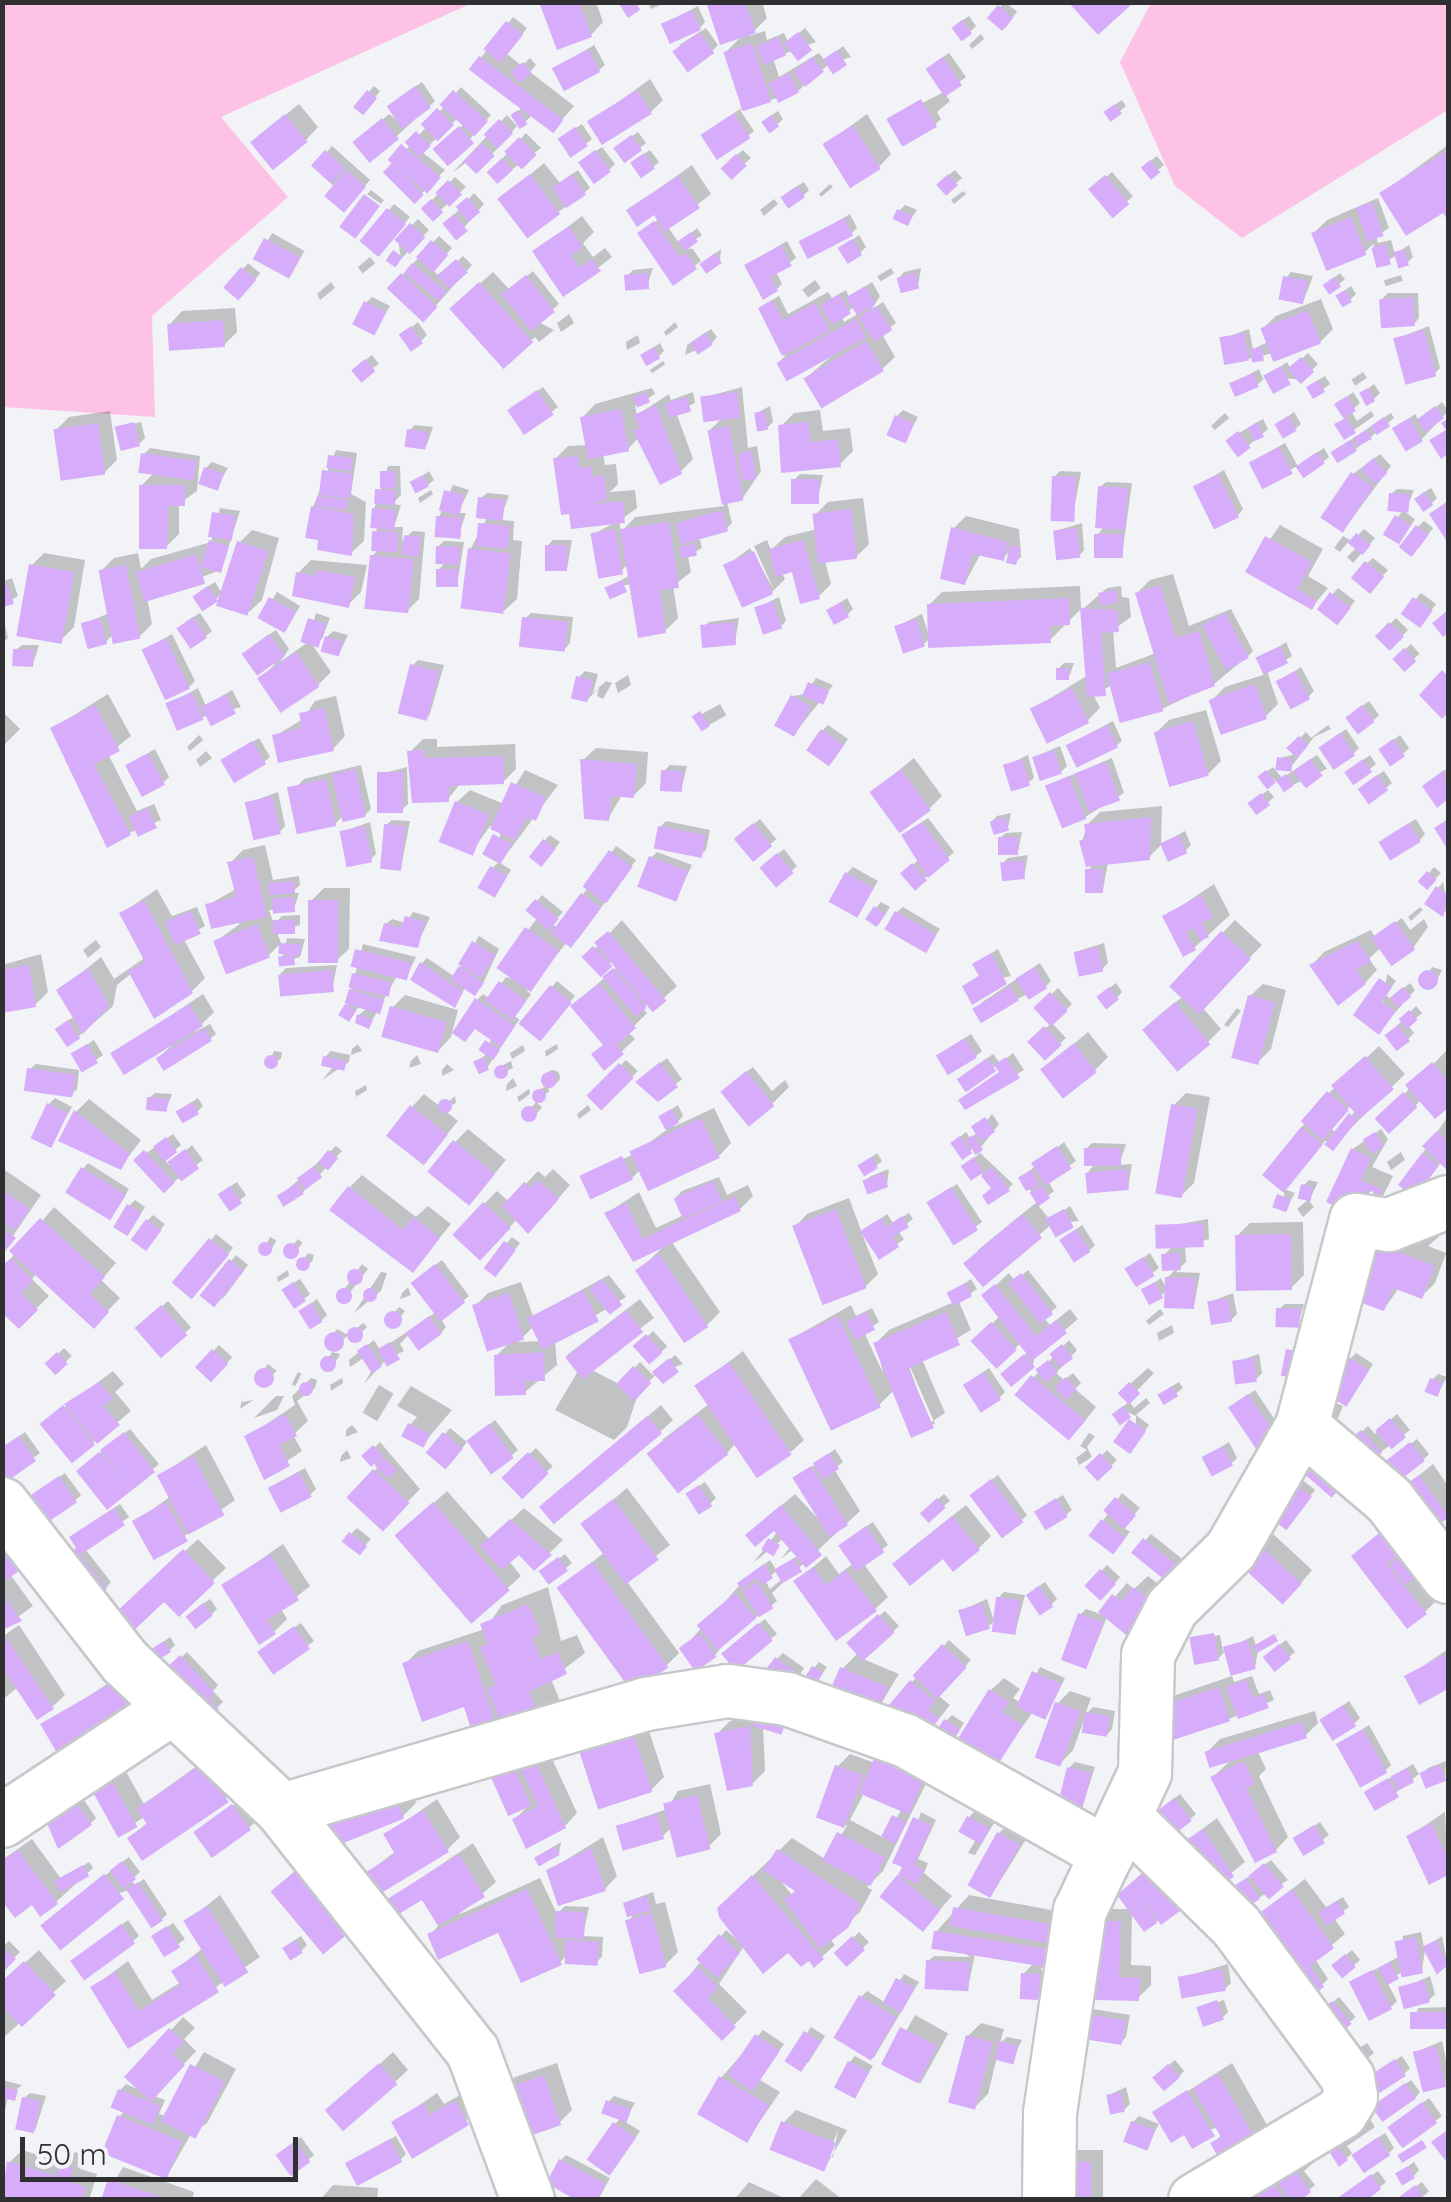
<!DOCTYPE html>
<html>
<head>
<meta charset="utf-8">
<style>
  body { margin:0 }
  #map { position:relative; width:1451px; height:2202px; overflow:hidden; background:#f1f3f6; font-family:Quicksand,sans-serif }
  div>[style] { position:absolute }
  .green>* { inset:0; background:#fdc2e5 }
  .shadow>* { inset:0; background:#0003; transform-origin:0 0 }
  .round { border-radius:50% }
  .building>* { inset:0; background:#d7adfb; transform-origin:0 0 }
  .roads { filter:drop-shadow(2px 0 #c7c8cb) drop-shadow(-2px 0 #c7c8cb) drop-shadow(0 2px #c7c8cb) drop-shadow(0 -2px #c7c8cb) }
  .minor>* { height:52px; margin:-26px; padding:0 26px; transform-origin:26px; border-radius:26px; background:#fff }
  span { translate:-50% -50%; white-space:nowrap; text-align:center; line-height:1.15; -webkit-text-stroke:9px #f1f3f6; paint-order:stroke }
  .frame { position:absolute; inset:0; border:5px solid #303032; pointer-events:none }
  .scale { position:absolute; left:20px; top:2137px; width:278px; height:45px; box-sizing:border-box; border:5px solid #303032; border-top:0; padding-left:12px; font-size:30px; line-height:35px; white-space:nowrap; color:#303032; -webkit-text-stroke:8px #f1f3f6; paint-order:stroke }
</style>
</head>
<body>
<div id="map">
  <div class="green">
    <i style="clip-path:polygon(2px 3px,3px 2px,472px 3px,221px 117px,288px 197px,152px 316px,155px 417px,3px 407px)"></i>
    <i style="clip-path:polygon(1151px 3px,1448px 3px,1448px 110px,1242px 238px,1175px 186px,1120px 62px)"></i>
  </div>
  <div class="shadow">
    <i style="clip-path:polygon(542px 2px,596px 2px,603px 22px,591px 35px)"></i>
    <i style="clip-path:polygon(648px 2px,667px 2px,651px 9px)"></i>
    <i style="clip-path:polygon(709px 2px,762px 2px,767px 18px,749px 36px,765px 31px,767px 40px,784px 33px,788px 42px,805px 28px,816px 42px,773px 58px,779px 77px,819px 53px,825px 61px,843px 46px,851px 57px,829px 64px,798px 91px,740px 110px,754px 131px,748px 136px,709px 130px,743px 107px,726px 52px,744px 34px)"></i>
    <i style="left:1004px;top:2px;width:16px;height:21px;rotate:35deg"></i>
    <i style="clip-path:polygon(698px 6px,705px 22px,700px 28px,664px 24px)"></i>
    <i style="clip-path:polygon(969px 16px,976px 26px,970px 32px,960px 22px)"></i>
    <i style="clip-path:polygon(513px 17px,527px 28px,507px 54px,522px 66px,530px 58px,536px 65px,530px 72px,574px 106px,552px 131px,532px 115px,525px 122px,513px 115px,522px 108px,472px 69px)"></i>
    <i style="clip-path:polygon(706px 28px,718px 45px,712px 51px,679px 45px)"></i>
    <i style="clip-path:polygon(981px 34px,984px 39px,972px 49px,969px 45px)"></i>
    <i style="clip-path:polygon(594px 45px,605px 65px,599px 70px,555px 69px)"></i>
    <i style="clip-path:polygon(949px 53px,966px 77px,945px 93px,950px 101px,937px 112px,941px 119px,935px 125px,889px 120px,944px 92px,934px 63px)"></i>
    <i style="clip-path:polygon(650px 79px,663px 100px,651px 112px,591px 122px)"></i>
    <i style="clip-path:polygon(422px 82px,435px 101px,372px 159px,357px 143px,389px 114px,401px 123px,395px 101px)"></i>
    <i style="left:374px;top:86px;width:8px;height:28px;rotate:40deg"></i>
    <i style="clip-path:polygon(461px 87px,491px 115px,449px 163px,437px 150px,464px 124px,458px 118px,422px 152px,445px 170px,414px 201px,386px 173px)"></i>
    <i style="clip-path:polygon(1122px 100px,1126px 106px,1111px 119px,1112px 107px)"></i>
    <i style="clip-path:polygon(299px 104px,318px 127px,306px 140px,267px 130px)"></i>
    <i style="clip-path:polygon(778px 111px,783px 119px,778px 124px,769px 117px)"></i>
    <i style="clip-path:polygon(867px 114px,891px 154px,879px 167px,826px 144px)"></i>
    <i style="clip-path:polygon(507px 115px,517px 126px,498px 148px,476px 170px,467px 162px,452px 173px)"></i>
    <i style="clip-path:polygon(582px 124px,592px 139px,586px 144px,567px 133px)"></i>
    <i style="clip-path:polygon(638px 132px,646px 143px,640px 148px,622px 143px)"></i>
    <i style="clip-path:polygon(526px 133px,541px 148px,498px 180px,490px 172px)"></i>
    <i style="clip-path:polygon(1448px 145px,1448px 217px,1444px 210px,1382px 193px)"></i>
    <i style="clip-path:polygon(332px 146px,370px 180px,350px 204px,315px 166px)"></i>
    <i style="clip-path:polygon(602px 147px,615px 164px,609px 170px,587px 157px)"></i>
    <i style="clip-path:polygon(650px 150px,659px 162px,653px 167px,638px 158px)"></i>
    <i style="clip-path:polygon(743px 150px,751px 158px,731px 176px,729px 161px)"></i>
    <i style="clip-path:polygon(1157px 156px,1164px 165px,1158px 170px,1149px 162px)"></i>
    <i style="clip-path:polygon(544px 163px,560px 183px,578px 170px,590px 188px,528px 235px,501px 199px)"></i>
    <i style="clip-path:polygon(692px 165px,711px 194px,668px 227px,679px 243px,697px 228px,702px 235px,683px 248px,693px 249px,701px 261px,674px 282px,646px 228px,659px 219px,654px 212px,629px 210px)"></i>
    <i style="clip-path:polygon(955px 170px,962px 178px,946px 192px,945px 178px)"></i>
    <i style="left:1112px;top:172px;width:32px;height:27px;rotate:49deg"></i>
    <i style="clip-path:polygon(455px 177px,466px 187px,432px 218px,424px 208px)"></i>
    <i style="clip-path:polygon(804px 182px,809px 190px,803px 196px,789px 191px)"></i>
    <i style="clip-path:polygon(830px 184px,833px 187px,821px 197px,819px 194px)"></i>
    <i style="clip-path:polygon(371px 190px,384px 200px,381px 204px,367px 194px)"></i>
    <i style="clip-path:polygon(963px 191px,966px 194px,954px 204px,951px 200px)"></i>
    <i style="clip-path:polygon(474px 193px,484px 204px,456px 237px,451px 218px)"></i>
    <i style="clip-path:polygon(1378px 198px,1389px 228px,1376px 236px,1378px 243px,1391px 240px,1395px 254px,1409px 245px,1413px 257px,1407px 263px,1397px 255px,1380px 265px,1373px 244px,1364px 253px,1314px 233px,1327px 220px)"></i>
    <i style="clip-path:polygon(774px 199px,778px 204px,764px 216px,760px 210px)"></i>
    <i style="clip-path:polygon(394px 204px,410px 217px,384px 247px,389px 210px)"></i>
    <i style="clip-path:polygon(905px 205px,917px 210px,908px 223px,899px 211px)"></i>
    <i style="clip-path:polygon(850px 214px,857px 228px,851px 234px,802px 242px)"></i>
    <i style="clip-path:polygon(582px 216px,594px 232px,583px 243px,593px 257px,605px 248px,612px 257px,564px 294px,535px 252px)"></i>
    <i style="clip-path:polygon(418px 219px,429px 230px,401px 259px,398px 240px)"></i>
    <i style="left:272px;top:233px;width:37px;height:30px;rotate:29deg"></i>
    <i style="clip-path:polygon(859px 235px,866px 247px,860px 253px,840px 248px)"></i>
    <i style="clip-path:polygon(439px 236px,452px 248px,432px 270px,441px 277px,463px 256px,472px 265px,424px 319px,390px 288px)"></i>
    <i style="clip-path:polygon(787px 241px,796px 258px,776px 272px,782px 284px,777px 289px,747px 265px)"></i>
    <i style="clip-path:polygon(721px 249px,720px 261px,709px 258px)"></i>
    <i style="left:370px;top:257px;width:8px;height:16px;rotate:50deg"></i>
    <i style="left:248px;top:263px;width:16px;height:33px;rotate:40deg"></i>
    <i style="clip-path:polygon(653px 268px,647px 286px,627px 276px,633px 270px)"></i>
    <i style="left:891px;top:268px;width:6px;height:16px;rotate:59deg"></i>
    <i style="clip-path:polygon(921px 268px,918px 286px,899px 278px,904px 272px)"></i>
    <i style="clip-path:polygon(533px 271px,559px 304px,538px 322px,554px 330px,539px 342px,535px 337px,505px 366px,466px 296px,493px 272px,510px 290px)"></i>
    <i style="clip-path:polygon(1291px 272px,1313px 276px,1303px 302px,1286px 278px)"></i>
    <i style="clip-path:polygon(1340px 273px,1345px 279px,1331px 292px,1331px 280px)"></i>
    <i style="left:1401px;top:275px;width:6px;height:18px;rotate:72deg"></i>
    <i style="left:815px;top:280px;width:10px;height:16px;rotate:53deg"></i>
    <i style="clip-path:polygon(331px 282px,335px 288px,320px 300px,317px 294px)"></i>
    <i style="clip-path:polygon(evenodd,872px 282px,880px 296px,871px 310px,883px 302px,896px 323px,882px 334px,895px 357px,882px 369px,806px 378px,843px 346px,779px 362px,785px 356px,761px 309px,767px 303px,779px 296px,788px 314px,828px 292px,832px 298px,846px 290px,849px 297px,872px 282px,854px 307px,858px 314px,844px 322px,842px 316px,854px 307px)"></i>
    <i style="clip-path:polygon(1351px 286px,1356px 294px,1350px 300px,1338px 295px)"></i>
    <i style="clip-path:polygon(1388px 293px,1418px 293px,1419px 318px,1414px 324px,1382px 299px)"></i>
    <i style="clip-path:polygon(372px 297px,390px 306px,374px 333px,366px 303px)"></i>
    <i style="clip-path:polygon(1321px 299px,1333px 329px,1320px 342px,1248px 359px,1222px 339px,1249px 329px,1253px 349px,1268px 342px,1263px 328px,1276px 316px)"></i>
    <i style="clip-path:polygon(235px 308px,237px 332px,224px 345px,170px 324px,182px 311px)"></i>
    <i style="clip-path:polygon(569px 314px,574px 323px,561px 332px,557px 323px)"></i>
    <i style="clip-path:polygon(418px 322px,427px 335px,421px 341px,408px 330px)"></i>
    <i style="clip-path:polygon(675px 322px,678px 327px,666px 336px,664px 332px)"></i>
    <i style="clip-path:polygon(1429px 326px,1440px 368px,1434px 374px,1396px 339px)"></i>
    <i style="clip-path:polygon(711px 329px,717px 337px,712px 343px,685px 355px,687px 345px)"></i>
    <i style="clip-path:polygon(638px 335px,640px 343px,627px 350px,626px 342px)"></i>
    <i style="clip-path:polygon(660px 343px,664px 351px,659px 356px,643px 355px)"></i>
    <i style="clip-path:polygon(1308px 353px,1318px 364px,1302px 380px,1267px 376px,1257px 385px,1232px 384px,1259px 369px,1263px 379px,1287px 362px,1291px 369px)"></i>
    <i style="left:372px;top:355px;width:11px;height:23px;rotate:52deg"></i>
    <i style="left:663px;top:361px;width:4px;height:16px;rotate:56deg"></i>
    <i style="left:1363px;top:372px;width:7px;height:14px;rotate:56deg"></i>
    <i style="clip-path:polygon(1325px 376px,1330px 384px,1315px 395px,1315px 382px)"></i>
    <i style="clip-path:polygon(1374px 384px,1380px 393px,1374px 399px,1362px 393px)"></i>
    <i style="clip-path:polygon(543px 387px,558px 407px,526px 432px,517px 406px)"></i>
    <i style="clip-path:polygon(742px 387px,748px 448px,757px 446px,761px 471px,742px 499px,727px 502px,732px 523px,726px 529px,685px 538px,700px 540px,702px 548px,688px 556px,691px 572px,673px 586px,678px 618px,665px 631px,632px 584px,608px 588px,630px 575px,628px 564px,621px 571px,592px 535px,616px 522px,573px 526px,555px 459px,568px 446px,588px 445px,583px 417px,595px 404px,652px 388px,655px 394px,635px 406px,637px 415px,669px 394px,671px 400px,693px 392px,695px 403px,676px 412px,693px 459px,680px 472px,639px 437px,628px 449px,603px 453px,605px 465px,616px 464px,618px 484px,610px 492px,635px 490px,637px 508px,619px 521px,621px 532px,635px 517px,724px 506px,709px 431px,721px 419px,702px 398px)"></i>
    <i style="clip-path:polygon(1353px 392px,1360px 403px,1351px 411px,1357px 421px,1371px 411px,1374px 416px,1344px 437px,1337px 425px,1346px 417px,1337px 404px)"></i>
    <i style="clip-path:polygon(1442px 402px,1448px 411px,1421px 440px,1395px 429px,1415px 414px,1419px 421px)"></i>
    <i style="clip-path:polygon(770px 406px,773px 422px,767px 428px,757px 413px)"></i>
    <i style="clip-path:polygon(820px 410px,823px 431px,850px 428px,853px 451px,840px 464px,781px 426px,794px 413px)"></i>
    <i style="clip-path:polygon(903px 410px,918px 417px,905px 440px,897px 416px)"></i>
    <i style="clip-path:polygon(110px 411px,117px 460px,104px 473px,56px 430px,69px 417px)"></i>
    <i style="clip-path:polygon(1294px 412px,1301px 424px,1295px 429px,1277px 424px)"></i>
    <i style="clip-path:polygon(1225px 413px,1229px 418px,1215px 430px,1211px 426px)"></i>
    <i style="clip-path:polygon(1391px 413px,1394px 418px,1356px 449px,1340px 447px)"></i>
    <i style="clip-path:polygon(1263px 419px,1268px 429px,1239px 454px,1234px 436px)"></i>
    <i style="clip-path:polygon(141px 422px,145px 438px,139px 444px,118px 427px)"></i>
    <i style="clip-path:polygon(415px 425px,433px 427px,426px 447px,409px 431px)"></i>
    <i style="left:1285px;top:443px;width:26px;height:39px;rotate:61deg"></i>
    <i style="clip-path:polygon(150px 448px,200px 456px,197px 491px,179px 504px,179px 534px,166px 547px,141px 486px,154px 473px,144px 454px)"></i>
    <i style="clip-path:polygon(1324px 448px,1329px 457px,1323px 462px,1304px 461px)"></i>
    <i style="clip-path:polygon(336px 450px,357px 453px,351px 494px,366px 502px,364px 541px,351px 553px,313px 507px)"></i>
    <i style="clip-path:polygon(1380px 454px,1391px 466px,1348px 524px,1353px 474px)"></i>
    <i style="clip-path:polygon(212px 462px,228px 468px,216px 488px,206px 468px)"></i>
    <i style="clip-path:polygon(388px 466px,400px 466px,401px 495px,392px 504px,401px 505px,394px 527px,403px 527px,402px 541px,413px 531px,425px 532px,419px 599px,406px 612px,372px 556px,379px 549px,374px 509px)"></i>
    <i style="clip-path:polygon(1224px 470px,1243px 509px,1238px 515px,1196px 487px)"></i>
    <i style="clip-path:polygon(429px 471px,434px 480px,428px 485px,413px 483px)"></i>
    <i style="clip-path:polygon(1060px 471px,1081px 472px,1072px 520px,1054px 477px)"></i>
    <i style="clip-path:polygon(800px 474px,823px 475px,817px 503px,794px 480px)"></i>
    <i style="clip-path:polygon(1106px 482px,1132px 483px,1122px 556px,1097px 535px,1105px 526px,1100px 487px)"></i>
    <i style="clip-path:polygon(453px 485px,469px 490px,458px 513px,466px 513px,458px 537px,439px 517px)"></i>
    <i style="clip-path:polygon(1431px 488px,1437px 498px,1432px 503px,1423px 493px)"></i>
    <i style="clip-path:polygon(1397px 489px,1414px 490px,1405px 512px,1415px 519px,1404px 536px,1386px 533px,1404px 509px,1391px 494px)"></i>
    <i style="clip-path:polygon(431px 490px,433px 494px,420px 503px,418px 498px)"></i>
    <i style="clip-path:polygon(487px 493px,509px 495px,500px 520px,514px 521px,513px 540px,522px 541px,517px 599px,504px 611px,470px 550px,488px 516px,481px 498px)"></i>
    <i style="clip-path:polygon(863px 498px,869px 544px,856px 557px,825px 561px,831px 584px,819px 596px,794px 569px,782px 573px,785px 579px,774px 590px,754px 546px,767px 540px,771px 550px,785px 537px,817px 529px,815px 515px,828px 502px)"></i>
    <i style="clip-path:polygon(220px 508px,240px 511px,221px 570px,147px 597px,152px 624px,139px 637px,113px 634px,106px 642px,84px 624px,109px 613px,101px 571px,114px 558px,138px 553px,141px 569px,151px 559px,211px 542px)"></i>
    <i style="clip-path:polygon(966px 516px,1019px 529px,1021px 557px,1015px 562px,1011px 550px,1003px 558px,981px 553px,965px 583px,953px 529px)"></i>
    <i style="clip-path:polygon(1424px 521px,1433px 528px,1419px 548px,1418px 527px)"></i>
    <i style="clip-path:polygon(1082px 523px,1084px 550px,1079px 556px,1055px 531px)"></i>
    <i style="clip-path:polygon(1280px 525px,1323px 549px,1308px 576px,1328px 588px,1312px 607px,1248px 571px)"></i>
    <i style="clip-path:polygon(1364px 529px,1375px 538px,1353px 563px,1347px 557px,1357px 547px,1349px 541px,1340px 552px,1334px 548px,1343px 536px,1352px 541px)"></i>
    <i style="clip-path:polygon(252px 530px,279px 538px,262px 600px,249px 612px,239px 543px)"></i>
    <i style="clip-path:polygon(553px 540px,572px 540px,567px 569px,547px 546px)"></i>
    <i style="clip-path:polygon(444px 541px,464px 542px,457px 585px,438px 570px,446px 562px,438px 547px)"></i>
    <i style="clip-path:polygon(750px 548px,774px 590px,772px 592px,726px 566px)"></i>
    <i style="clip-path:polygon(44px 553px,85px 560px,74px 627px,61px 640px,32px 565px)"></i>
    <i style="clip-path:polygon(1373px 558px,1388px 570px,1370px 590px,1367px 563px)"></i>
    <i style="clip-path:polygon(311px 560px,367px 565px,361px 592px,348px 605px,298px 573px)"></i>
    <i style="clip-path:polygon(1173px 574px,1189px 626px,1231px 609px,1253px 651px,1248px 656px,1214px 684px,1162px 709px,1113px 685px,1093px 694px,1100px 708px,1087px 721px,1033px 709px,1088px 675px,1083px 609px,1107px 588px,1121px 586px,1122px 597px,1129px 598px,1131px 617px,1113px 630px,1116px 668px,1156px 653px,1137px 593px,1150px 580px)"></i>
    <i style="clip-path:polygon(12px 578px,18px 596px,2px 605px,2px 582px)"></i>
    <i style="clip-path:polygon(215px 582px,222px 593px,216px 599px,200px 591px)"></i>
    <i style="clip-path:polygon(1080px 586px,1081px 609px,1050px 640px,930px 638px,924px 644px,897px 626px,922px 614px,929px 636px,929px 605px,942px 592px)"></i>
    <i style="clip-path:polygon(1338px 588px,1355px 601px,1343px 617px,1320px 609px)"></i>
    <i style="left:277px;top:592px;width:27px;height:29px;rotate:31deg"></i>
    <i style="clip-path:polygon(1421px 593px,1436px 604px,1425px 619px,1404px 613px)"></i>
    <i style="clip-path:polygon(779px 597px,786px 621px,780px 627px,757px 608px)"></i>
    <i style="clip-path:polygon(847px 598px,853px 609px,847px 615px,829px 610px)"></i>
    <i style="clip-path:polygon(2px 612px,8px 638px,2px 644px)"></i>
    <i style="clip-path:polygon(200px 613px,212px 631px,206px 636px,185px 622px)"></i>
    <i style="clip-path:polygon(316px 613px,330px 618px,322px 639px,311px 643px,331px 672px,318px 685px,260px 679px,275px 664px,250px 648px,276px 630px,289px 649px,280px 662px,308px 642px)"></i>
    <i style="clip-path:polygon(531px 613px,573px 617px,570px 643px,565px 649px,525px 619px)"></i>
    <i style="clip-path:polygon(739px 618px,735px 642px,703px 627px,709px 622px)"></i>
    <i style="left:1396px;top:618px;width:17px;height:25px;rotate:45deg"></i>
    <i style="clip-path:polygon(333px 631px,348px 635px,339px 654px,327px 637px)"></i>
    <i style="clip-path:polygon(172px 634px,195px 681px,189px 687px,145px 650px)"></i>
    <i style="clip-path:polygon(1286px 642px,1292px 656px,1267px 671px,1278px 704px,1265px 717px,1212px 700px,1225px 687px,1266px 674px,1259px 660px)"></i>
    <i style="left:1411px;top:644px;width:13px;height:21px;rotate:48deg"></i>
    <i style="clip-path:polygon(22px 645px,39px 645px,33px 664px,16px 650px)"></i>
    <i style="clip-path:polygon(418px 660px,444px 665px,429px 717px,412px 666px)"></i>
    <i style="clip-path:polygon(1064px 663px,1074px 663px,1069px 677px,1058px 669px)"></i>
    <i style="clip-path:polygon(1301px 667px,1314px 691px,1308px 697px,1278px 682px)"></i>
    <i style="clip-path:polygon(585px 671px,598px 674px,593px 693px,606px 681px,612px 683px,603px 699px,597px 696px,599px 688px,587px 700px,579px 677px)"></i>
    <i style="clip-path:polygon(628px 675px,631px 685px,618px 693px,615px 683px)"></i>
    <i style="clip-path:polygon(816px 678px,833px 685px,794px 734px,793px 696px,805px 694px)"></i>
    <i style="clip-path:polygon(198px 688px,206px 706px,232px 690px,241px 707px,203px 717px,169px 704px)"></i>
    <i style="clip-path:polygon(108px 694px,131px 736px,108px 754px,137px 811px,154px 804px,161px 820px,129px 833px,53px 728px)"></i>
    <i style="clip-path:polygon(336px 696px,345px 736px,333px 749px,275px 736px,303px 719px,315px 701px)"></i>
    <i style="clip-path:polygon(1369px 701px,1379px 715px,1374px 720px,1354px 712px)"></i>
    <i style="left:720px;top:704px;width:13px;height:28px;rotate:61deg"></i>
    <i style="clip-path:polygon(1206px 710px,1221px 761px,1208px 774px,1157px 732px,1169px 720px)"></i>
    <i style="clip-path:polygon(2px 711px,20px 729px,2px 747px)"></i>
    <i style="clip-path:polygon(1113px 721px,1122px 741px,1116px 746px,1068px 745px)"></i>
    <i style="clip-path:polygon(828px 725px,848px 739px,835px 758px,822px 731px)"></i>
    <i style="clip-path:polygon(1328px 725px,1331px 729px,1314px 737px,1291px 767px,1280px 758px,1296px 754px,1290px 748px,1306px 732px,1311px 738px)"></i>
    <i style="clip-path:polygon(1346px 729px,1359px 748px,1353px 754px,1327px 742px)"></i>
    <i style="clip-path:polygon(199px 735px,203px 740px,190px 751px,187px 747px)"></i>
    <i style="clip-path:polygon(1400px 735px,1409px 748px,1403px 754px,1388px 744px)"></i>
    <i style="clip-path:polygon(259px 738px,270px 757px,264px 762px,223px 760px)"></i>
    <i style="clip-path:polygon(423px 739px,437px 739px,437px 747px,515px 744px,516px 769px,503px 782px,461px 783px,448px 799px,410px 752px)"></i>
    <i style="clip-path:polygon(1060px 746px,1067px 766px,1061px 772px,1034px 757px)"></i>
    <i style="clip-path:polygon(596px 748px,648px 752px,646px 783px,633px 796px,622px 795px,608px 819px,583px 760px)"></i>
    <i style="clip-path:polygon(155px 749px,169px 777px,163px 783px,128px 765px)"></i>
    <i style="clip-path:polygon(206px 751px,212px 758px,200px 767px,196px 760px)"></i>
    <i style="clip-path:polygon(1028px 755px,1034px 778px,1028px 783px,1006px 766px)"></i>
    <i style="clip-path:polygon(1317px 755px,1327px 769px,1284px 789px,1266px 772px,1273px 767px,1282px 778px)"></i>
    <i style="clip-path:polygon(1370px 755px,1376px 764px,1355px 782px,1354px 767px)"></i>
    <i style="clip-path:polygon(914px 758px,942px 796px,929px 809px,872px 792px)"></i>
    <i style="clip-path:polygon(1112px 758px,1124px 793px,1085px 817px,1048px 785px)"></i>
    <i style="clip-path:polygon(361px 765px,371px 809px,365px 815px,344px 815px,335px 824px,291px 792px,304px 779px)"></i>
    <i style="clip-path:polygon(670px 765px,687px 766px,681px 790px,664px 771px)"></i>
    <i style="clip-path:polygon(407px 767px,408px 804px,402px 810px,380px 774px)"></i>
    <i style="clip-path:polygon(1448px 768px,1448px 796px,1437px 804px,1430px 781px)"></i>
    <i style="clip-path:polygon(525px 770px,558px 785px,500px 863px,511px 870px,499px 889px,492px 868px,500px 861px,500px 831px,490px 826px,471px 853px,457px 802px,470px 790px,504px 804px)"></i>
    <i style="clip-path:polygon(1384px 771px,1392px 783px,1386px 788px,1366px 783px)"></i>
    <i style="clip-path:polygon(1268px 790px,1274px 797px,1258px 812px,1257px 798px)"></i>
    <i style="clip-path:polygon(278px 792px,285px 826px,280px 832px,248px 803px)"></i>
    <i style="clip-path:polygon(1162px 806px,1161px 845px,1148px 858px,1108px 862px,1103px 890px,1088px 870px,1095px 863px,1082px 842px,1087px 825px,1100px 812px)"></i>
    <i style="clip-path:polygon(1011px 813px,1008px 828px,991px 822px,997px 816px)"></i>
    <i style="clip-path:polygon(928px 818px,954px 852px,915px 887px,904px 874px,919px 859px,910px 830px)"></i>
    <i style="left:760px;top:819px;width:26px;height:30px;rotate:51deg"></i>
    <i style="clip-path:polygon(1416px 819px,1425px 834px,1420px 840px,1387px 837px)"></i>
    <i style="clip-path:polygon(392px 820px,410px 821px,401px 868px,386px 825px)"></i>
    <i style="clip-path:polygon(666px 821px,710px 830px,706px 850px,700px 855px,660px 827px)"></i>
    <i style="clip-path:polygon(370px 822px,376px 854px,370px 860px,341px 832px)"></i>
    <i style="clip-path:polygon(1185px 831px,1191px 845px,1185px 851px,1163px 843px)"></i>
    <i style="clip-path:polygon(1022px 832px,1018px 852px,1000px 838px,1006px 833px)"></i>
    <i style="clip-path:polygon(550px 835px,560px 842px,548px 858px,544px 841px)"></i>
    <i style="clip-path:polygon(265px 845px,273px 880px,299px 876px,300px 885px,291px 893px,299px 893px,294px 909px,269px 910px,274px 924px,282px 916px,300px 915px,300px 925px,277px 932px,281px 943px,268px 956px,216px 941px,240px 924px,208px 905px,236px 889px,230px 863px,243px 850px)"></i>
    <i style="clip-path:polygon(616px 846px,636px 860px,578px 939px,568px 941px,527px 991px,531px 994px,515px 1016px,522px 1022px,557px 981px,575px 996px,540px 1037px,519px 1020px,487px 1068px,476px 1062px,488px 1053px,491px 1037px,477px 1000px,483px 994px,490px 999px,506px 977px,519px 980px,500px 967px,538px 917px,537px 901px,542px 895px,563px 912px,552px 924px,559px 929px)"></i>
    <i style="clip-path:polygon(784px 849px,797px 866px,776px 885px,768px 862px)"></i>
    <i style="clip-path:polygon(657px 852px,692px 865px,676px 899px,651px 858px)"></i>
    <i style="clip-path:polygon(1028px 855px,1024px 877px,1002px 864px,1008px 858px)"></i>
    <i style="clip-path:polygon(853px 867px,878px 881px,857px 914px,847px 873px)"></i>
    <i style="clip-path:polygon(1434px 867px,1441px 873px,1428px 886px,1429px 873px)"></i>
    <i style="clip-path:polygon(1443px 882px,1448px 908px,1443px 914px,1438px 888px)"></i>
    <i style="clip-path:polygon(1214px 884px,1230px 915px,1194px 948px,1166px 916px)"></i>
    <i style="clip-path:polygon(324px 888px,350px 888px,349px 949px,336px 961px,311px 901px)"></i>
    <i style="clip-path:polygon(157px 889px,172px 916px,197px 907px,205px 926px,183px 938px,205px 978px,192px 991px,132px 973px,117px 985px,113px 1006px,79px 1036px,64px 1023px,75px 1016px,59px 991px,101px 957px,114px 979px,146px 957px,122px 913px)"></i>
    <i style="clip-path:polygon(881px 902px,890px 907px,879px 924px,876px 908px)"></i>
    <i style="clip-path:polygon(903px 907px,940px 929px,925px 950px,897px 912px)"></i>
    <i style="clip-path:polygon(1420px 907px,1423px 910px,1411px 921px,1408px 917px)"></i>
    <i style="clip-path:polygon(413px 912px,430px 917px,417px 945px,386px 924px,392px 919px,406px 923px)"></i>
    <i style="clip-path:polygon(1402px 918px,1410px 930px,1424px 919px,1428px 927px,1413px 948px,1381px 947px,1369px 959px,1377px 970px,1365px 983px,1312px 965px,1324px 952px,1371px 930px,1375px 937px)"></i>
    <i style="clip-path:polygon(622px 920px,677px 986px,653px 1008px,649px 1003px,643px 1008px,647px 1013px,628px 1032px,635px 1039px,605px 1067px,605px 1043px,586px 994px,618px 966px,613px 960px,601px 972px,586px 958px)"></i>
    <i style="clip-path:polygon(1235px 920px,1262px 945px,1202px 1007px,1221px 1029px,1208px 1042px,1158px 1017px,1182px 997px,1171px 986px)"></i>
    <i style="clip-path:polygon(479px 936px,499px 949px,481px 988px,466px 987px,454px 1005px,422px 963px,427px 958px,455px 977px)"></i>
    <i style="clip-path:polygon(287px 938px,305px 939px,300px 957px,281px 963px)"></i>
    <i style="clip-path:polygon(96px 940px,101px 947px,88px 958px,83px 950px)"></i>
    <i style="clip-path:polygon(1104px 943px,1108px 963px,1102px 969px,1075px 952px)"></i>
    <i style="clip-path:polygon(363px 944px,416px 957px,406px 978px,397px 976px,369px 1026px,359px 1015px,368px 1007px,360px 1005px,354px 1013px,347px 1005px)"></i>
    <i style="clip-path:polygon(998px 949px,1011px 976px,965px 986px,981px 974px,975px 964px)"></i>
    <i style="clip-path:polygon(41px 954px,48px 992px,35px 1005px,2px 1010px,2px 965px)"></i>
    <i style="clip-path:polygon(1040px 963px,1051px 981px,1046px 986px,1017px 999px,981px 1003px)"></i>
    <i style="clip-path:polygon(337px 965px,332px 990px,280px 974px,286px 968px)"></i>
    <i style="clip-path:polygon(1432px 967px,1442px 970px,1434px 986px,1423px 983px)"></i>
    <i style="clip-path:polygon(1387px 974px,1396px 981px,1386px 995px,1391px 999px,1410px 983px,1415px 990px,1379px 1031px)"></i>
    <i style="clip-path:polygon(1116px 983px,1122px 992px,1117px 998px,1105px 991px)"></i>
    <i style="clip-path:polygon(1263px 984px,1286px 990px,1271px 1049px,1258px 1062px,1250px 996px)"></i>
    <i style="clip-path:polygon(1058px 988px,1072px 1004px,1052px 1023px,1066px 1038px,1045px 1057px,1031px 1042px,1051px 1023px,1037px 1008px)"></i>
    <i style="clip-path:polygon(203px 994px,214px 1012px,194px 1032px,210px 1024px,216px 1034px,210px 1039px,158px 1058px,171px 1046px,113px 1054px)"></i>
    <i style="clip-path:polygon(405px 995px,458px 1010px,451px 1037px,439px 1050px,392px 1008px)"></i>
    <i style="clip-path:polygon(1416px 1006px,1422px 1013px,1408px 1025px,1414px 1033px,1408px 1039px,1393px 1030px)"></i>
    <i style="clip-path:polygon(1237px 1008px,1241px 1011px,1228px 1027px,1224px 1025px)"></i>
    <i style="clip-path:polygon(1088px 1032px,1108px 1057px,1095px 1070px,1057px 1058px)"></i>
    <i style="clip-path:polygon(971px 1034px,982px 1051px,976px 1056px,945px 1051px)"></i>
    <i style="clip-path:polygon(94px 1040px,103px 1055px,83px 1069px,80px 1049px)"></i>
    <i style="clip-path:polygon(358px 1044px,362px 1051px,351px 1055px,352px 1049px)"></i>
    <i style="clip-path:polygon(557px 1044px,558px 1049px,546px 1057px,545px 1051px)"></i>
    <i style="clip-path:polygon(523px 1045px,525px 1051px,512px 1059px,510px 1053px)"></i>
    <i style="clip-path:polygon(evenodd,1379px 1046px,1405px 1074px,1338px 1141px,1325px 1141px,1284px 1189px,1295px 1193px,1285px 1210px,1284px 1191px,1264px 1174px,1329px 1093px,1379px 1046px,1352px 1104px,1357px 1109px,1336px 1133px,1331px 1128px,1352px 1104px)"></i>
    <i style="clip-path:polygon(274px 1051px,282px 1052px,281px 1059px,268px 1065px)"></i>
    <i style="clip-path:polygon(331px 1051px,350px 1055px,349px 1062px,322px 1080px,334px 1066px,325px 1057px)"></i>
    <i style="clip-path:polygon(1446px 1051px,1448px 1104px,1435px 1116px,1421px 1100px,1390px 1131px,1379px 1120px)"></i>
    <i style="clip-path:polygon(1013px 1053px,1024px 1070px,966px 1107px,1002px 1071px,998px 1066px,965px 1074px,993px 1054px,1000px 1063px)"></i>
    <i style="clip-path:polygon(417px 1055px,421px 1064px,409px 1068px,411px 1061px)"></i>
    <i style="clip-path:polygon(667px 1058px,682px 1079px,658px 1099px,644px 1076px)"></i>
    <i style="left:626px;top:1060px;width:16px;height:50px;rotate:43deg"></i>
    <i style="clip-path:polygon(511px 1061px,513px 1068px,499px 1075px,497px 1068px)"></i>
    <i style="clip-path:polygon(36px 1064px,79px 1070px,77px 1089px,71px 1095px,30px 1069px)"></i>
    <i style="clip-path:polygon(447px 1064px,454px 1070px,442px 1076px,442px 1070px)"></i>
    <i style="clip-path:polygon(753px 1067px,772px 1091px,785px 1080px,789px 1087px,772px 1104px,729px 1085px)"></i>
    <i class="round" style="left:546px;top:1070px;width:14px;height:14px"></i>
    <i style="clip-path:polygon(513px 1078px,517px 1086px,506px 1091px,507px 1084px)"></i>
    <i style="clip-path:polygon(366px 1085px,367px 1090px,356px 1097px,355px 1091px)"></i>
    <i style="clip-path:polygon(548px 1085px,549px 1092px,536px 1099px,535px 1092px)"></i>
    <i style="clip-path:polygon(529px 1089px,530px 1094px,519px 1102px,517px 1097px)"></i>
    <i style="clip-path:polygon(155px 1093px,172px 1094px,166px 1110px,149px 1098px)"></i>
    <i style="clip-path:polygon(1186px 1093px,1210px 1097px,1194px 1183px,1181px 1196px,1174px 1105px)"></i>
    <i style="clip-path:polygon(424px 1094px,442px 1108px,455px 1096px,456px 1103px,443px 1109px,458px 1121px,424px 1162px,412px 1107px)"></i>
    <i style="clip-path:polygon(55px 1098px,72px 1107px,51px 1145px,49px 1104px)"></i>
    <i style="clip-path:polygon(198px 1098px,203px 1106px,197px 1112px,178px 1111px)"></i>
    <i style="clip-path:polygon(89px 1099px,141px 1140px,121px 1167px,76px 1112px)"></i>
    <i style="left:536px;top:1102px;width:8px;height:16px;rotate:40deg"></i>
    <i style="clip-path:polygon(588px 1105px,591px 1110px,579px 1119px,577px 1114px)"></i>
    <i style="clip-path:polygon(678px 1105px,683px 1116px,673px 1127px,714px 1108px,731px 1143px,719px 1156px,641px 1169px,632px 1178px,582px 1176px,630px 1156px,668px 1129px,661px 1116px)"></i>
    <i style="clip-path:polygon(992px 1114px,999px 1124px,978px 1151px,1013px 1184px,1008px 1189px,994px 1188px,970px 1161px,979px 1154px,974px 1147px,970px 1151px,959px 1138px,966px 1132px,971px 1139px)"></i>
    <i style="clip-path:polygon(1448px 1116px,1448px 1167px,1442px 1161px,1420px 1190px,1401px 1185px)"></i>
    <i style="clip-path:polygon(468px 1129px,506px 1160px,470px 1203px,455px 1142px)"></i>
    <i style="clip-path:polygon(1381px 1129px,1388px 1139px,1372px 1167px,1393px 1176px,1379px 1204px,1372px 1196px,1376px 1186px,1357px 1205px,1353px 1149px)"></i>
    <i style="clip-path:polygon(173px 1134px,181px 1145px,164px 1159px,169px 1165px,192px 1145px,203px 1160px,163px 1190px,137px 1160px)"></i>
    <i style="clip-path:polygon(1064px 1142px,1076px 1161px,1048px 1181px,1054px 1191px,1037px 1204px,1050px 1220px,1070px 1206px,1079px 1221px,1052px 1224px,982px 1284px,978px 1250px,1038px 1201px,1021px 1178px)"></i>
    <i style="clip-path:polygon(1092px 1143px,1126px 1144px,1119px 1165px,1132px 1164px,1128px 1188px,1088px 1172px,1095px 1164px,1086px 1149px)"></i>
    <i style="clip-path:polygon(336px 1146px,342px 1151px,303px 1192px,286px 1191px)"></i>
    <i style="clip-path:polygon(1401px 1152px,1405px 1160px,1391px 1170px,1387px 1162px)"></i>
    <i style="clip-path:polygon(877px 1153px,882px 1161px,876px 1166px,860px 1165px)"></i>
    <i style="clip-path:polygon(88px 1163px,129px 1189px,115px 1211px,83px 1169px)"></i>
    <i style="clip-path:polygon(2px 1168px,41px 1195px,2px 1252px)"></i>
    <i style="clip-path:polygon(553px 1169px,570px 1185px,541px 1218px,517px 1219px,494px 1245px,484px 1204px,497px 1191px,509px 1202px,538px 1171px,545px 1177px)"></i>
    <i style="clip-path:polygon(889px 1169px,887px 1185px,865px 1181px,871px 1176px)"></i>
    <i style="clip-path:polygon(362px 1175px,416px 1217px,428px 1206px,451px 1224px,413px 1270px,350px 1187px)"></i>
    <i style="clip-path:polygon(719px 1177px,727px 1195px,748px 1185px,753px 1196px,740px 1209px,671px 1241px,720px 1312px,707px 1325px,639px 1270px,667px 1243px,634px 1258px,607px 1213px,639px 1192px,656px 1228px,684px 1215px,676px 1197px,682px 1191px)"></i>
    <i style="clip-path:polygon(1309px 1180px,1318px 1182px,1309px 1201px,1314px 1207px,1303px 1217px,1297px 1209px,1309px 1199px,1304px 1185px)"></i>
    <i style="clip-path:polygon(237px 1182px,246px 1195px,231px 1208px,226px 1189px)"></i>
    <i style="clip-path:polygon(957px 1184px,982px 1222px,955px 1242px,936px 1197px)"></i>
    <i style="clip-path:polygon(849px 1198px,862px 1233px,887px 1214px,893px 1223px,909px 1213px,913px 1219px,898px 1231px,904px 1239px,880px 1257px,862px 1234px,878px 1274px,865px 1287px,795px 1227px,807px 1214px)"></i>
    <i style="clip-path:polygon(135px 1200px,145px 1207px,132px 1227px,129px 1206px)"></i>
    <i style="clip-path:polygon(54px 1207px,116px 1263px,101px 1280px,120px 1298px,94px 1325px,37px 1273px,32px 1279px,49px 1296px,19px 1326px,2px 1269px)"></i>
    <i style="clip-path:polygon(153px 1215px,165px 1224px,151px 1243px,148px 1220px)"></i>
    <i style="clip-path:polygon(1208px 1219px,1209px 1239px,1185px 1246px,1186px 1262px,1176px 1272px,1200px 1273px,1194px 1306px,1167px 1278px,1177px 1268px,1164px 1255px,1172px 1247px,1158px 1228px)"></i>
    <i style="clip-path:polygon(1303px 1222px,1304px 1275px,1291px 1288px,1237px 1236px,1250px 1223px)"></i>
    <i style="clip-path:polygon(1082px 1225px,1095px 1245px,1090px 1250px,1068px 1235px)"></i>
    <i style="clip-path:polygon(1439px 1230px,1442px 1234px,1428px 1246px,1446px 1253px,1435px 1283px,1422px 1296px,1399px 1288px,1384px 1309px,1369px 1241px,1420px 1234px,1428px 1239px)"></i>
    <i style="left:216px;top:1234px;width:22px;height:64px;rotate:39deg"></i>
    <i style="left:270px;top:1237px;width:7px;height:16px;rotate:27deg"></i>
    <i style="clip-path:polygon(512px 1237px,520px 1243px,500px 1269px,486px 1268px)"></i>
    <i style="left:298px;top:1239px;width:6px;height:17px;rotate:39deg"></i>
    <i style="clip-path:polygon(308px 1253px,314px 1255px,312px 1262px,300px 1265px)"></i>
    <i style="clip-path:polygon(1150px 1253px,1159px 1268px,1137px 1285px,1127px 1269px)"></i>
    <i style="clip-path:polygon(236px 1255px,248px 1265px,222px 1300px,231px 1261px)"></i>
    <i style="clip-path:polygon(442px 1260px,469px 1296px,441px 1319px,446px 1327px,441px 1333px,409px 1334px,400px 1344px,404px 1351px,386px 1360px,364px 1384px,372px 1370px,365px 1357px,350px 1367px,349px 1360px,374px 1340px,380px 1350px,436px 1312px,420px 1277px)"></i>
    <i style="clip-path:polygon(362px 1264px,368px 1269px,344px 1300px,340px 1296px)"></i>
    <i style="clip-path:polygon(288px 1270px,289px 1276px,278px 1282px,277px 1277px)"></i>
    <i style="clip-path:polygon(1028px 1270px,1057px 1307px,1044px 1318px,1050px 1325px,1070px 1309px,1078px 1319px,1035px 1355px,1033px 1365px,1009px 1368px,1028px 1352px,1021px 1343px,996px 1366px,974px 1341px,1000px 1316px,984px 1296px,1009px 1273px,1015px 1281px)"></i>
    <i style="clip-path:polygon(381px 1272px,387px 1273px,381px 1291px,354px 1313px)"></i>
    <i style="clip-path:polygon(evenodd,609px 1275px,626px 1297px,555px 1340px,557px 1365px,525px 1392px,496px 1356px,509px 1343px,475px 1306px,488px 1293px,521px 1282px,533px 1316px,609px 1275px,534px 1326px,542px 1341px,518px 1342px,534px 1326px)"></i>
    <i style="clip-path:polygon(1161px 1278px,1167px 1290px,1161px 1296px,1144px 1290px)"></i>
    <i style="clip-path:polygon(300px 1279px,310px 1294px,304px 1299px,290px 1285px)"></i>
    <i style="clip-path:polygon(evenodd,971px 1279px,977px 1289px,959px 1302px,971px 1330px,922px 1359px,945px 1413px,912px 1435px,894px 1390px,879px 1405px,832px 1426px,791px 1339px,851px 1305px,856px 1316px,872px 1308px,879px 1322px,864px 1332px,883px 1373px,876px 1343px,889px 1330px,954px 1302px,950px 1294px,971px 1279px,905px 1355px,935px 1424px,929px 1424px,905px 1355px)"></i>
    <i style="clip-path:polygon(408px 1287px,411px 1295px,400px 1299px,402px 1293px)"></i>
    <i style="clip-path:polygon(1233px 1293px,1237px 1314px,1231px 1320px,1210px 1302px)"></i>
    <i style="clip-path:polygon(317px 1299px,327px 1315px,322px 1320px,301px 1311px)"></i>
    <i style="clip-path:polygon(640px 1299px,654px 1318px,588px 1368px,619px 1384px,640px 1362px,653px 1375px,675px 1355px,683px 1364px,657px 1373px,638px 1394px,627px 1427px,614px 1440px,555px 1410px,578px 1371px,567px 1355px)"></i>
    <i style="left:168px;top:1301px;width:35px;height:40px;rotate:49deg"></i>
    <i style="clip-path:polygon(1285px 1304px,1304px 1304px,1298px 1325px,1279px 1309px)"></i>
    <i style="clip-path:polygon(399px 1307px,405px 1311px,394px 1325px,387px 1321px)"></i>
    <i style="clip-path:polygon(1160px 1309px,1164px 1314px,1149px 1325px,1146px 1321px)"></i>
    <i style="clip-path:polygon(363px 1323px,367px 1327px,355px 1339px,350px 1334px)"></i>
    <i style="clip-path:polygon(1172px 1325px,1174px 1333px,1159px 1341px,1157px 1333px)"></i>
    <i style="clip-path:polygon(337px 1329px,348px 1335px,333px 1349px,327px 1343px)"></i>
    <i style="left:653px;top:1331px;width:21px;height:23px;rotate:47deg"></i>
    <i style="clip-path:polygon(1069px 1340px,1077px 1350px,1056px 1373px,1064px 1380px,1073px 1373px,1081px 1383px,1075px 1389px,1096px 1407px,1081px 1426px,1017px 1395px)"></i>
    <i style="left:219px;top:1345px;width:18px;height:31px;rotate:43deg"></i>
    <i style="left:64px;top:1348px;width:11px;height:22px;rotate:45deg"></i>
    <i style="clip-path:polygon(743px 1351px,804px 1440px,791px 1452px,736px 1443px,727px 1453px,662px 1440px,709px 1404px,697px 1386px)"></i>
    <i style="clip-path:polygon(332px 1352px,340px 1354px,332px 1369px,324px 1367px)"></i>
    <i style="clip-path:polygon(1356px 1353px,1373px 1364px,1347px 1404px,1350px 1359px)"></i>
    <i style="clip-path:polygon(1259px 1354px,1262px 1373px,1256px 1379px,1235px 1362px)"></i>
    <i style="clip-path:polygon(268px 1364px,277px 1371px,261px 1384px,257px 1378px)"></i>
    <i style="clip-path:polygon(989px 1368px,1005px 1392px,999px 1398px,972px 1380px)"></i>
    <i style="clip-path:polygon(1148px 1368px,1154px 1373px,1128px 1400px,1134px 1408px,1146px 1398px,1150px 1403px,1136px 1415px,1149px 1425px,1135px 1446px,1136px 1416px,1120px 1409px,1129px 1402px,1120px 1393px)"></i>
    <i style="clip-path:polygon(113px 1371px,124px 1384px,115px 1392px,131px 1411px,72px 1460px,49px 1419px)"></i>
    <i style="left:298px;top:1372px;width:4px;height:14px;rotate:27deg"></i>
    <i style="clip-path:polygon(1438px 1374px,1447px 1377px,1437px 1394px,1433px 1379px)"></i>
    <i style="clip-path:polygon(311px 1378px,317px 1380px,315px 1388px,297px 1401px,308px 1421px,293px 1435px,302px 1451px,265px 1476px,247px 1437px,295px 1405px,292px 1396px)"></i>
    <i style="clip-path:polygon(342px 1378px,343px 1383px,331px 1391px,330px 1385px)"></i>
    <i style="clip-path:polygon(1179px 1382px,1183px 1388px,1165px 1402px,1166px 1390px)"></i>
    <i style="left:379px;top:1385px;width:17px;height:32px;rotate:31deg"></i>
    <i style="clip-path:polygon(411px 1386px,452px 1410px,423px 1444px,410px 1425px,417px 1417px,397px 1406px)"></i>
    <i style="clip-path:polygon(1255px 1390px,1287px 1438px,1257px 1471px,1248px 1461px,1260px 1449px,1237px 1402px)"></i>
    <i style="clip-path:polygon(276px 1396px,284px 1396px,277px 1410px,254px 1418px)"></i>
    <i style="clip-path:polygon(1323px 1397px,1343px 1406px,1335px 1425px)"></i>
    <i style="clip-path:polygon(242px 1399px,242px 1402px,253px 1400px,240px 1409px)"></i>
    <i style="clip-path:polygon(661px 1405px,673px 1420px,660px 1432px,555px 1495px)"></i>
    <i style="clip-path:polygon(1397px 1414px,1410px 1430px,1381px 1452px,1343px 1450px,1368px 1426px,1375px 1434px)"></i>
    <i style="clip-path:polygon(495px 1420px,518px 1450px,494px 1471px,476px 1435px)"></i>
    <i style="clip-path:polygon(352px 1425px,358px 1432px,346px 1437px,346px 1430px)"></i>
    <i style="clip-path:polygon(450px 1428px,467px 1442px,452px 1461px,445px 1434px)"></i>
    <i style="clip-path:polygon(130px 1429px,159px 1464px,107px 1506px,85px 1465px)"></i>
    <i style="clip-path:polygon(25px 1432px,40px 1453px,2px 1482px,2px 1448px)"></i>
    <i style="clip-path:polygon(1089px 1433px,1095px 1436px,1087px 1447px,1092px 1457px,1079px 1465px,1076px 1458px,1087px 1450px,1080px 1446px)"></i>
    <i style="clip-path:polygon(1417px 1439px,1429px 1454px,1423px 1460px,1383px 1466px)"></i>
    <i style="clip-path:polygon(380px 1442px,420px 1489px,382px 1528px,350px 1497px,378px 1467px,366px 1456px)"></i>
    <i style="clip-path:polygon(1229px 1442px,1237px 1458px,1231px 1464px,1205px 1457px)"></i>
    <i style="clip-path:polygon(206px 1445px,235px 1500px,155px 1557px,135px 1522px,171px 1496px,160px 1475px)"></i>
    <i style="left:536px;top:1448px;width:25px;height:44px;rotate:48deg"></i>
    <i style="clip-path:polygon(evenodd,835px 1449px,843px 1462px,834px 1469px,860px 1511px,772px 1593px,777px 1601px,771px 1606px,718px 1646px,723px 1653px,765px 1619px,777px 1634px,735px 1667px,720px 1649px,715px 1655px,688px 1643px,746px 1578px,770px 1560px,777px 1571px,798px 1555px,793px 1549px,781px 1559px,791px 1546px,784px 1538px,753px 1563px,778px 1531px,761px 1523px,795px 1494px,824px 1525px,796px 1479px,835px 1449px,777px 1571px,782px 1579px,770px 1589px,765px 1580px,777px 1571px)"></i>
    <i style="clip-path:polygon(347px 1450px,351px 1458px,340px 1462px,341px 1456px)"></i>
    <i style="left:1107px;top:1450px;width:14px;height:25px;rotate:45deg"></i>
    <i style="clip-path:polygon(1433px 1464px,1448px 1486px,1448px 1518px,1427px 1533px,1398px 1493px)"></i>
    <i style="clip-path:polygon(305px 1468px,316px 1489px,310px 1495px,270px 1487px)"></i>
    <i style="clip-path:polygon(1291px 1471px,1315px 1490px,1291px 1522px,1278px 1522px,1271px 1532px,1312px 1570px,1296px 1589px,1234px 1556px)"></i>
    <i style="clip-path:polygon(65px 1473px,81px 1495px,75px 1501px,28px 1499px)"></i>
    <i style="clip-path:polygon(998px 1475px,1027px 1515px,1022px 1520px,978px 1490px)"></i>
    <i style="clip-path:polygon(705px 1482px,716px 1498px,710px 1504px,695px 1489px)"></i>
    <i style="clip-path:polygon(627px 1488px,670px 1545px,626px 1580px,679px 1653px,666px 1666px,559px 1588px,605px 1552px,584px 1524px)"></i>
    <i style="clip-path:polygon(447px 1491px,490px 1540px,524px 1508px,563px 1540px,534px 1568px,519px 1552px,509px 1561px,521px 1576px,472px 1620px,411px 1523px)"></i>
    <i style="clip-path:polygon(1122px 1493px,1140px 1508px,1123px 1527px,1130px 1532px,1118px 1547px,1103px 1521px)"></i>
    <i style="left:944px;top:1494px;width:9px;height:28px;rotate:49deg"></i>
    <i style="clip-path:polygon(1063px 1495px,1072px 1510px,1066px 1515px,1043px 1507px)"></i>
    <i style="clip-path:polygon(120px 1504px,129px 1517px,85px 1549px,111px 1582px,106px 1588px,67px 1557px,79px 1548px,77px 1532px)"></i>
    <i style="clip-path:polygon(966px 1505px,991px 1536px,978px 1549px,943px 1556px,908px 1551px)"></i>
    <i style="clip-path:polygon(1403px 1514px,1438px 1599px,1425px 1612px,1354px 1556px)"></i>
    <i style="clip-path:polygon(873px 1522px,888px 1545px,863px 1563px,888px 1597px,875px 1609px,796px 1582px,826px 1556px,839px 1574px,854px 1563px,847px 1540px)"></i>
    <i style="clip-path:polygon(357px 1528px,371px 1539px,359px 1552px,351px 1534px)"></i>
    <i style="clip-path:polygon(1151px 1534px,1191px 1566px,1180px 1580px,1135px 1552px)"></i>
    <i style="clip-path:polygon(198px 1539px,226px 1568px,179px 1613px,164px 1598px,115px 1617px)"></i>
    <i style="clip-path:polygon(2px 1541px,10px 1574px,33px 1606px,2px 1628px)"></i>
    <i style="clip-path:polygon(283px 1544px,310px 1586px,281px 1609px,287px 1619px,274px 1632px,224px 1585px)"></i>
    <i style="clip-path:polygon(565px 1554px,572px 1563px,550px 1581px,548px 1566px)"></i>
    <i style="left:1107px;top:1565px;width:18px;height:29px;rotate:43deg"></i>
    <i style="clip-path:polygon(1148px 1576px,1171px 1594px,1107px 1617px,1087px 1666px,1080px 1615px,1086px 1609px,1100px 1614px,1127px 1583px,1134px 1589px)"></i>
    <i style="clip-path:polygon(1045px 1582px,1057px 1599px,1051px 1605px,1034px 1589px)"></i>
    <i style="clip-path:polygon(548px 1587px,561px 1641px,577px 1635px,585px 1653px,551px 1679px,560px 1701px,541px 1721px,496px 1726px,405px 1664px,418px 1651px,485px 1629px,502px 1605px)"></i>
    <i style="clip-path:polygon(1004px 1592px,1025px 1595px,1015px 1633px,998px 1598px)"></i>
    <i style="clip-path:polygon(210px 1599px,217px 1609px,211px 1615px,194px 1610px)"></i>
    <i style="clip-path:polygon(987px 1599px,994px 1621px,988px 1627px,960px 1611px)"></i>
    <i style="clip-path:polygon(885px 1611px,899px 1626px,863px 1659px,899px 1674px,873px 1717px,843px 1668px,858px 1653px,849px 1643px)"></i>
    <i style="clip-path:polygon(301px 1623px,314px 1641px,273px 1671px,266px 1647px)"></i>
    <i style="clip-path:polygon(19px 1625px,65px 1695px,52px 1707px,18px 1687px,2px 1700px,2px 1637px)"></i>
    <i style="clip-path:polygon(1281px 1631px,1258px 1651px,1255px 1667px,1226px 1650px,1218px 1659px,1193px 1639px,1220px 1635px,1223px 1651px,1253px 1636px,1257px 1649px)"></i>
    <i style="clip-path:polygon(170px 1637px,175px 1645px,170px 1650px,155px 1648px)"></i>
    <i style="clip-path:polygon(949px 1640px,971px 1660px,939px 1696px,950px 1705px,934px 1725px,912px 1682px)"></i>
    <i style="clip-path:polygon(1286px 1640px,1295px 1652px,1289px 1657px,1271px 1651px)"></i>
    <i style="clip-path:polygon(1448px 1649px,1448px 1687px,1420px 1701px,1407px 1677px)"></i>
    <i style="clip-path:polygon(187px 1652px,218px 1685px,213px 1691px,223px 1702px,208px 1716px,167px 1671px)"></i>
    <i style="clip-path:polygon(783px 1653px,804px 1668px,796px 1680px,777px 1659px)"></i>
    <i style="clip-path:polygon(819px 1662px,827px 1667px,813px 1687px,814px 1668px)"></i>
    <i style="clip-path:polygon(134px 1667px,102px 1718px,113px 1736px,43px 1725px)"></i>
    <i style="clip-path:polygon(1040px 1667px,1065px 1678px,1049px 1711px,1043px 1717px,1033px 1712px,996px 1763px,991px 1690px,1004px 1678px,1020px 1689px,1013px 1698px,1021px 1703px)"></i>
    <i style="clip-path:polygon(1232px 1676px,1234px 1682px,1252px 1676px,1259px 1694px,1270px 1690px,1274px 1700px,1229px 1719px,1163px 1707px,1176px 1695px)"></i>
    <i style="clip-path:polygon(1070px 1691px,1091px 1698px,1085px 1715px,1093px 1707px,1115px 1711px,1112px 1729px,1107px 1735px,1084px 1720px,1073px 1750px,1061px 1763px,1057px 1704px)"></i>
    <i style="clip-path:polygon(1349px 1701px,1360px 1718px,1354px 1724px,1322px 1720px)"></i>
    <i style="clip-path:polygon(640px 1703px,664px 1777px,651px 1790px,600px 1806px)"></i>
    <i style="clip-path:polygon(1315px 1711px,1318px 1723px,1305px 1736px,1257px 1750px,1266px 1769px,1259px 1776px,1288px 1837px,1276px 1850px,1213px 1777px,1233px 1758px,1207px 1752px,1220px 1739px)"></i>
    <i style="clip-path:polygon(758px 1715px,786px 1726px,780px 1732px,763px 1727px,765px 1771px,752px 1784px,717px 1734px,730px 1721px)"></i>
    <i style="clip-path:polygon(952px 1715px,964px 1723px,950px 1746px,946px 1721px)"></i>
    <i style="clip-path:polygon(1369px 1725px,1391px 1765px,1385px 1771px,1339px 1744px)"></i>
    <i style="clip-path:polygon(548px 1750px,577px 1813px,565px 1826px,515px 1819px,531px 1803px,509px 1813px,492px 1774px)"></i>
    <i style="clip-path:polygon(evenodd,850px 1754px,875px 1763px,938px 1759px,883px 1871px,867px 1887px,872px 1890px,860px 1912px,830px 1939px,835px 1945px,814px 1964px,733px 1895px,792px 1838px,825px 1859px,847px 1826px,820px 1816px,837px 1767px,850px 1754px,864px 1793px,902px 1809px,884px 1838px,850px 1820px,864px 1793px,850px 1754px,780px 1880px,797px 1890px,792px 1895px,780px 1880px)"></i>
    <i style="clip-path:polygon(212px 1755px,240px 1788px,143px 1857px,130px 1838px,148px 1822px,144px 1817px,119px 1834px,87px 1776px,125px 1770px,144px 1804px)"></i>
    <i style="clip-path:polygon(1446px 1761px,1445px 1779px,1422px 1773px,1428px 1768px)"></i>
    <i style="clip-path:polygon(1075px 1762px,1095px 1767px,1079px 1817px,1069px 1768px)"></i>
    <i style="clip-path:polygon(1413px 1764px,1419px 1774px,1377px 1808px,1367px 1792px)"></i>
    <i style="clip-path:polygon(404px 1775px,416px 1803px,403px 1816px,334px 1845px)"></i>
    <i style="clip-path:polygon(710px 1784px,721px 1834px,708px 1847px,671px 1828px,662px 1837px,618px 1826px,667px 1809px,678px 1791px)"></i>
    <i style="clip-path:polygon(1180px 1794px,1196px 1814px,1190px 1819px,1152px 1815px)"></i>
    <i style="clip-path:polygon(82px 1797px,96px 1818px,90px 1824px,55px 1816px)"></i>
    <i style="clip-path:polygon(437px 1799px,460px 1837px,447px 1850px,363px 1876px,396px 1851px,386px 1835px)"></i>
    <i style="clip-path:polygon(239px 1801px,255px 1822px,249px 1828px,202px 1829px)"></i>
    <i style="clip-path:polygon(921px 1812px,936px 1820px,918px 1859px,928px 1863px,924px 1873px,952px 1896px,924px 1928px,883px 1897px,901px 1874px)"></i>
    <i style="clip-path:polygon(974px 1812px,994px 1823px,975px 1855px,968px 1853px,977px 1838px,969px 1817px)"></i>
    <i style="clip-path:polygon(1445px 1812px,1448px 1873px,1430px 1881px,1409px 1836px)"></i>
    <i style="clip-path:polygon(1217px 1818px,1245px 1862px,1210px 1890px,1181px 1845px)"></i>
    <i style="clip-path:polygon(1012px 1821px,1031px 1831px,991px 1896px,999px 1833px)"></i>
    <i style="clip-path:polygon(1320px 1822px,1329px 1835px,1305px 1853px,1302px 1834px)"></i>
    <i style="clip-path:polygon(603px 1837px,617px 1876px,605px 1889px,548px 1871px)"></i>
    <i style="clip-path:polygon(32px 1839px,62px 1880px,89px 1862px,93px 1868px,56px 1902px,2px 1897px,2px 1860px)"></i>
    <i style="clip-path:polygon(561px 1842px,559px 1853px,537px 1858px,543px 1853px)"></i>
    <i style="clip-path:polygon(473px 1843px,496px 1882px,458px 1915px,540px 1878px,557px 1914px,565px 1906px,589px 1907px,583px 1936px,603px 1937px,602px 1957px,596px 1962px,568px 1954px,560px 1962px,499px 1930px,430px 1935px,440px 1924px,423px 1897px,384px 1903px)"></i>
    <i style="clip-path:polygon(129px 1857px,140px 1872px,131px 1880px,135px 1885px,144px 1879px,167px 1914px,162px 1919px,129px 1890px,57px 1913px)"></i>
    <i style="clip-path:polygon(1271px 1860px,1288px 1880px,1249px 1904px,1243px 1881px)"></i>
    <i style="clip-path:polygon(1155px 1864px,1184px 1904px,1145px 1929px,1132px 1912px,1131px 1965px,1151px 1966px,1151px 1985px,1138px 1998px,1097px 1997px,1098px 1922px,1111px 1909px,1131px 1909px,1120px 1895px)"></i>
    <i style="clip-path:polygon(1305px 1879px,1326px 1907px,1343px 1897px,1349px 1907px,1334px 1918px,1345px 1934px,1315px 1959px,1328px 1979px,1322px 1985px,1250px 1922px)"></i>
    <i style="clip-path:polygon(653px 1892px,656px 1904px,665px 1902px,678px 1952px,665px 1965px,628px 1921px,638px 1910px,626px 1902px)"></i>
    <i style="clip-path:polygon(220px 1895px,260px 1957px,129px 2046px,93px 1987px,128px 1961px,152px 2000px,181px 1982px,174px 1971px,203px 1948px,186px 1922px)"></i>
    <i style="clip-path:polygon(969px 1895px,1062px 1912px,1057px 1953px,1041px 1969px,1048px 1988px,1038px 1997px,1023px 1974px,1033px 1964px,975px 1954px,968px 1988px,928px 1961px,934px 1956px,970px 1957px,936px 1932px)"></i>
    <i style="clip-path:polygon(128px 1920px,139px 1936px,133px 1941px,79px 1956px)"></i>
    <i style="clip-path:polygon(173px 1923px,185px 1939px,165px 1954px,160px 1932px)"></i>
    <i style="clip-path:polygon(726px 1930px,744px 1946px,719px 1984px,747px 2012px,722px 2037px,677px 1991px)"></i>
    <i style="left:859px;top:1932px;width:14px;height:31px;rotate:45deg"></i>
    <i style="clip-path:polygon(1421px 1932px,1424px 1948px,1442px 1936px,1448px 1966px,1438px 1971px,1425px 1950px,1422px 1970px,1403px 1971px,1387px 1982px,1397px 2001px,1391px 2007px,1352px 1982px,1400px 1956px,1403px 1936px)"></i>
    <i style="clip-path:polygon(301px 1936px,307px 1945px,301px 1951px,285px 1947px)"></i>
    <i style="clip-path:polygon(9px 1941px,20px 1952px,2px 1970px,2px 1947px)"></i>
    <i style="clip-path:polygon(39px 1950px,66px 1981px,2px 2039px,2px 1984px)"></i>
    <i style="left:1352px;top:1950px;width:13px;height:24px;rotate:51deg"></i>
    <i style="clip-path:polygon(1228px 1964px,1231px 1983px,1225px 1989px,1180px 1978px)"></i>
    <i style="clip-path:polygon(904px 1974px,919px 1982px,873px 2059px,861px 1997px,867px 1991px,886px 2003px)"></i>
    <i style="clip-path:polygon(1430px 1976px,1435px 1994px,1429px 2000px,1401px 1989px)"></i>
    <i style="left:1339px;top:1997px;width:26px;height:26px;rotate:50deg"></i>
    <i style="clip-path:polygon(1224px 2000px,1228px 2012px,1222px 2018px,1198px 2008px)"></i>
    <i style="clip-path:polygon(1448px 2007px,1448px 2026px,1413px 2027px,1418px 2008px)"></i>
    <i style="clip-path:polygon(1087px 2008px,1130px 2015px,1126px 2037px,1120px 2043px,1077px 2036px)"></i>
    <i style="left:915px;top:2015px;width:38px;height:57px;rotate:29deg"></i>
    <i style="clip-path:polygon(183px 2017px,195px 2028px,184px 2039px,196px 2051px,154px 2096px,165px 2100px,159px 2114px,165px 2116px,204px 2052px,236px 2069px,207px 2123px,191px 2134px,167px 2176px,119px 2117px,125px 2111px,120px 2090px,126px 2084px,142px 2091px,128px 2077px)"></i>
    <i style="clip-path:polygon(981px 2023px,1004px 2029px,1000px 2043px,1007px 2037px,1022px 2040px,1012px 2060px,997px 2057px,988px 2094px,975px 2107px,968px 2036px)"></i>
    <i style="clip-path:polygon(811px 2027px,825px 2036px,808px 2063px,789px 2060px)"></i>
    <i style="clip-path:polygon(763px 2030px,784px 2044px,760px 2080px,780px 2092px,747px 2140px,721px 2078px)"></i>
    <i style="clip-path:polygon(1442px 2041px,1448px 2069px,1445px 2084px,1416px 2052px)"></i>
    <i style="clip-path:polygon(1367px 2043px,1374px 2053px,1358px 2066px,1356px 2050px)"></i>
    <i style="clip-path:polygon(393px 2052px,408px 2070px,395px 2082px,341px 2099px)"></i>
    <i style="clip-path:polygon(855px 2056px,873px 2066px,854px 2096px,850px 2062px)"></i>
    <i style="clip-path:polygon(1402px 2056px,1410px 2068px,1404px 2074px,1363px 2080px)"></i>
    <i style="clip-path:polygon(1175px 2060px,1184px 2071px,1179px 2077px,1161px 2071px)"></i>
    <i style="clip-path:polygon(557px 2063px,572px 2110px,560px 2122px,502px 2090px,515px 2077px)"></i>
    <i style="clip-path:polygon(1232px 2063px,1267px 2125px,1255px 2138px,1213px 2144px,1222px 2134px,1219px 2128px,1184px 2132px,1155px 2112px)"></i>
    <i style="clip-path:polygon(2px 2080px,22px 2085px,8px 2097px,2px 2124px)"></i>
    <i style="clip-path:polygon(1411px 2080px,1420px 2092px,1415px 2098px,1381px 2101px)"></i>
    <i style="clip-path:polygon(1126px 2087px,1130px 2104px,1124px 2110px,1109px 2095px)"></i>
    <i style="clip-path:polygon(469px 2090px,481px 2110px,413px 2155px,394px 2123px,437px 2093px,444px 2104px)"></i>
    <i style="clip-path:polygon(30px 2093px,46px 2096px,35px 2131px,24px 2098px)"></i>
    <i style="clip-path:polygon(614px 2096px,635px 2103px,624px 2121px,640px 2131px,615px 2167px,615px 2124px,621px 2118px,608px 2102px)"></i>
    <i style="clip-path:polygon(1429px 2098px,1442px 2116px,1402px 2145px,1396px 2122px)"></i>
    <i style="clip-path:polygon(evenodd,796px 2110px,847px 2130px,824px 2169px,783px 2123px,796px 2110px,838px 2130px,833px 2157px,828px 2157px,838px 2130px)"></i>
    <i style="clip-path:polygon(1139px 2116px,1159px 2124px,1146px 2148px,1133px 2122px)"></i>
    <i style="clip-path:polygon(1368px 2116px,1375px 2127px,1347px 2146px,1352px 2153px,1346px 2159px,1333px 2154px)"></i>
    <i style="clip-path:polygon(1385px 2133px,1394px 2148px,1388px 2154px,1360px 2150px)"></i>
    <i style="clip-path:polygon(396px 2136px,406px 2154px,400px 2160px,348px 2163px)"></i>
    <i style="clip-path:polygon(301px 2137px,314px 2155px,308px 2160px,284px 2150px)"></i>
    <i style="clip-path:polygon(1329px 2149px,1304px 2171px,1315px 2185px,1309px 2190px,1292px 2200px,1259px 2200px,1268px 2162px,1282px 2182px)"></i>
    <i style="clip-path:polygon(22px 2150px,65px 2163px,75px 2152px,84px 2155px,80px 2169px,97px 2174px,89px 2200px,2px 2195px,9px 2163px)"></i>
    <i style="clip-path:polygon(1070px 2150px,1103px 2150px,1103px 2200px,1057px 2200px)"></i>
    <i style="clip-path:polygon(566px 2155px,610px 2178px,598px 2200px,581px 2200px,561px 2160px)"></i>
    <i style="clip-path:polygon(1414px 2162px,1419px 2170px,1414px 2176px,1398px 2174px)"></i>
    <i style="clip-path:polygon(123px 2167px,194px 2192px,192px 2200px,104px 2200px)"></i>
    <i style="clip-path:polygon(1378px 2171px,1386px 2182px,1380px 2187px,1337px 2200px)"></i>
    <i style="clip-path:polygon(816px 2179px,843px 2200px,797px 2200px)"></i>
    <i style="clip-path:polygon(749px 2182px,786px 2199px,785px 2200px,734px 2200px)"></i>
    <i style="clip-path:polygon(1422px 2182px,1429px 2191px,1419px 2200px,1408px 2192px)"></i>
    <i style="clip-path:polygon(333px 2185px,378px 2188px,377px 2200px,320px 2200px)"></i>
  </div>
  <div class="building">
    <i style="clip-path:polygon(539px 2px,579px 2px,592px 37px,557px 50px)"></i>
    <i style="clip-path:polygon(618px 2px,636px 2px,640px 10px,628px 18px)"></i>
    <i style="clip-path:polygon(706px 2px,745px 2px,756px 33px,720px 45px)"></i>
    <i style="clip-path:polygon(1068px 2px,1129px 2px,1131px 5px,1098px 35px)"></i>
    <i style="left:998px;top:5px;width:20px;height:17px;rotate:41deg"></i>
    <i style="left:692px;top:10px;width:22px;height:34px;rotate:66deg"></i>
    <i style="left:962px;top:20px;width:17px;height:13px;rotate:54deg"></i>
    <i style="left:506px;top:21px;width:22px;height:36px;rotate:39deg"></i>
    <i style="left:699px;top:32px;width:26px;height:33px;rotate:54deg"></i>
    <i style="left:798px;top:32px;width:23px;height:18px;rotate:52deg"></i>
    <i style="left:778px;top:37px;width:20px;height:24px;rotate:66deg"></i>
    <i style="left:752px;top:43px;width:62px;height:30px;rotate:72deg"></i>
    <i style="left:588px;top:49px;width:26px;height:41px;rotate:62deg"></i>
    <i style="left:837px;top:50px;width:18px;height:17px;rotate:56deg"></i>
    <i style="left:479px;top:56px;width:106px;height:17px;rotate:37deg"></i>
    <i style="left:812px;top:57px;width:19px;height:24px;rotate:51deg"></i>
    <i style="left:943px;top:57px;width:34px;height:21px;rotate:56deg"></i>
    <i style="left:523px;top:62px;width:14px;height:16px;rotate:51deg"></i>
    <i style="left:789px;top:73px;width:22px;height:23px;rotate:63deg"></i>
    <i style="left:415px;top:86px;width:27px;height:35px;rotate:54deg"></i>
    <i style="left:367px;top:90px;width:13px;height:22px;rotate:39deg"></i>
    <i style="left:453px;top:90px;width:47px;height:20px;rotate:42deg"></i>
    <i style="left:637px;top:90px;width:28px;height:59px;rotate:58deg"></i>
    <i style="left:921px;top:99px;width:32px;height:40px;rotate:60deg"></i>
    <i style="left:1115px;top:104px;width:12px;height:14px;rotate:55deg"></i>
    <i style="left:437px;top:108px;width:24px;height:23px;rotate:45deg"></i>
    <i style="left:518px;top:110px;width:17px;height:9px;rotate:57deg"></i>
    <i style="left:734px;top:113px;width:30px;height:40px;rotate:57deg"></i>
    <i style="left:285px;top:114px;width:36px;height:45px;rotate:51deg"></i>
    <i style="left:771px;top:115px;width:14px;height:12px;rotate:54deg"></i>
    <i style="left:382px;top:118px;width:27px;height:38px;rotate:51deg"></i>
    <i style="left:499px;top:119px;width:20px;height:22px;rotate:45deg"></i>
    <i style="left:853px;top:125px;width:52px;height:36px;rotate:58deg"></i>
    <i style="left:459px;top:126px;width:23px;height:35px;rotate:49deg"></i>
    <i style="left:575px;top:127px;width:23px;height:21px;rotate:56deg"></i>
    <i style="left:416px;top:131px;width:21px;height:16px;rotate:45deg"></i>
    <i style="left:631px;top:135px;width:19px;height:22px;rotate:54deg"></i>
    <i style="left:519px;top:137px;width:25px;height:21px;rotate:45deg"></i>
    <i style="left:482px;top:143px;width:18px;height:26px;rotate:45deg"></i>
    <i style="left:401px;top:144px;width:52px;height:21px;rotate:40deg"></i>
    <i style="left:325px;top:150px;width:27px;height:21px;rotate:42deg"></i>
    <i style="left:595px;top:150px;width:27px;height:21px;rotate:54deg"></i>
    <i style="clip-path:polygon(1448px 150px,1448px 221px,1443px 213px,1406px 236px,1379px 193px)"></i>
    <i style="left:644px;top:153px;width:19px;height:17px;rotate:55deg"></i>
    <i style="left:736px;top:154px;width:16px;height:21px;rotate:47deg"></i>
    <i style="left:502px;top:158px;width:16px;height:21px;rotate:47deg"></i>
    <i style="left:1150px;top:160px;width:16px;height:12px;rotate:50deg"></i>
    <i style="left:392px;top:163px;width:45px;height:13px;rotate:45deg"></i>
    <i style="left:346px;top:170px;width:26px;height:34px;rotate:40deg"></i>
    <i style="left:530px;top:174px;width:50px;height:41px;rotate:53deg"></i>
    <i style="left:572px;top:174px;width:25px;height:24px;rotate:56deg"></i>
    <i style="left:948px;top:174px;width:15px;height:16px;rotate:48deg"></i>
    <i style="left:1105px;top:175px;width:38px;height:22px;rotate:50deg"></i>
    <i style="clip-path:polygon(678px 176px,700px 208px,664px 232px,654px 215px,637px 227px,626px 210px)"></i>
    <i style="left:448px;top:180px;width:20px;height:18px;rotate:45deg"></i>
    <i style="left:797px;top:186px;width:14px;height:20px;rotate:56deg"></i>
    <i style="left:364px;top:194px;width:20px;height:41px;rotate:37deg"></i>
    <i style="left:467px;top:197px;width:20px;height:15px;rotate:49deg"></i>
    <i style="left:431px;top:199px;width:18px;height:14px;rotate:47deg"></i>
    <i style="left:1372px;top:202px;width:36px;height:17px;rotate:71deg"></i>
    <i style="left:387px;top:208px;width:25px;height:43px;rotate:40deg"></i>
    <i style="left:897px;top:209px;width:17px;height:11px;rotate:24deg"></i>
    <i style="left:454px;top:214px;width:22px;height:15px;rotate:51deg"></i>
    <i style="left:1351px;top:217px;width:41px;height:43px;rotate:68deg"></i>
    <i style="left:844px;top:218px;width:20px;height:51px;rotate:63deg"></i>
    <i style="clip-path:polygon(654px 221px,680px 257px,686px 253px,697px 269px,673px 286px,637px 233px)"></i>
    <i style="left:410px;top:223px;width:21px;height:23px;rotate:43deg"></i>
    <i style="clip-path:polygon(569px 226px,583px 247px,571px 256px,580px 268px,592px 259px,601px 271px,563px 297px,532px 251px)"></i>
    <i style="left:691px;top:232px;width:12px;height:16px;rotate:55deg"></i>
    <i style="left:264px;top:238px;width:41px;height:24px;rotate:28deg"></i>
    <i style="left:852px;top:239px;width:19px;height:17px;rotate:58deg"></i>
    <i style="left:431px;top:240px;width:23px;height:23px;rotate:41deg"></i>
    <i style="left:1386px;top:244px;width:21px;height:15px;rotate:76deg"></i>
    <i style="clip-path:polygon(781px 245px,792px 266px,770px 277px,778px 291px,763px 300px,744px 265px)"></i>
    <i style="left:1404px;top:249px;width:17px;height:11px;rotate:73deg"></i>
    <i style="left:393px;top:250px;width:12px;height:13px;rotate:35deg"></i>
    <i style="left:715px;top:253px;width:12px;height:19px;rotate:55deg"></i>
    <i style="left:456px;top:259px;width:18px;height:25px;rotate:49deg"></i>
    <i style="left:412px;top:263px;width:45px;height:12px;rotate:40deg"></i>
    <i style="left:241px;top:267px;width:20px;height:27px;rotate:41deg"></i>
    <i style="left:401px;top:273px;width:50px;height:21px;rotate:43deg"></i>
    <i style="left:648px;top:273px;width:16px;height:24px;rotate:86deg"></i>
    <i style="left:915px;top:273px;width:16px;height:19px;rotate:75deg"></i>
    <i style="left:526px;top:275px;width:47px;height:31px;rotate:52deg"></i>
    <i style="left:1283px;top:276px;width:25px;height:24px;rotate:11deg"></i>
    <i style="left:1334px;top:277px;width:12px;height:14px;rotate:55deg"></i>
    <i style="left:479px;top:282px;width:81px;height:40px;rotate:48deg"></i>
    <i style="left:865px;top:286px;width:21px;height:22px;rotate:59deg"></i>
    <i style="left:1345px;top:290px;width:14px;height:11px;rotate:60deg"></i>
    <i style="left:839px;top:294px;width:23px;height:22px;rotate:59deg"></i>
    <i style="left:1413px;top:297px;width:29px;height:34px;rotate:86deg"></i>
    <i style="clip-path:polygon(772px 300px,783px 320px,815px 303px,830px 331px,782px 356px,758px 308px)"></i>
    <i style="left:364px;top:301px;width:25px;height:26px;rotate:27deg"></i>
    <i style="left:876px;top:306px;width:29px;height:21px;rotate:56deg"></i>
    <i style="left:1308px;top:310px;width:36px;height:51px;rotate:69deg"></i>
    <i style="left:856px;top:319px;width:21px;height:91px;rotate:61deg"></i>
    <i style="left:223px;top:320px;width:27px;height:56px;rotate:86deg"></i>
    <i style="left:411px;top:326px;width:21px;height:15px;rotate:55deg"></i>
    <i style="left:1424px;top:330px;width:48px;height:32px;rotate:75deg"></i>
    <i style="left:705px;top:333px;width:14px;height:18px;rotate:56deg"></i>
    <i style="left:1244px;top:333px;width:28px;height:25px;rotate:80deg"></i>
    <i style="left:866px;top:341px;width:35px;height:73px;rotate:59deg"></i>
    <i style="left:654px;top:347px;width:13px;height:16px;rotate:61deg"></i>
    <i style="left:1262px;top:347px;width:14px;height:12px;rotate:82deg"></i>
    <i style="left:1301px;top:357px;width:20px;height:18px;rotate:49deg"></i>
    <i style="left:365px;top:359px;width:16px;height:18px;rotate:50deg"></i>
    <i style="left:1281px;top:366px;width:21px;height:20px;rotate:62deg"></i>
    <i style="left:1253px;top:373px;width:15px;height:26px;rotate:67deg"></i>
    <i style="left:1318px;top:380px;width:14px;height:14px;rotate:60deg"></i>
    <i style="left:1368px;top:388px;width:15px;height:10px;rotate:62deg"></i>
    <i style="left:537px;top:390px;width:30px;height:36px;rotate:56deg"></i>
    <i style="left:646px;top:392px;width:11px;height:14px;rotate:68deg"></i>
    <i style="left:737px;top:392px;width:26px;height:37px;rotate:83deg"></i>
    <i style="clip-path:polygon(1347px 396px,1356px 411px,1346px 417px,1356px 433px,1344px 440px,1334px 424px,1344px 419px,1334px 404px)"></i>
    <i style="left:687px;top:397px;width:15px;height:23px;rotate:74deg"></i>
    <i style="clip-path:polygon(656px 405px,682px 474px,660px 485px,633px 431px,640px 428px,634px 415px)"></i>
    <i style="left:1435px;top:406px;width:15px;height:23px;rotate:53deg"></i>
    <i style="left:621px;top:409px;width:43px;height:42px;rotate:79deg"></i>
    <i style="left:765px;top:411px;width:19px;height:11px;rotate:81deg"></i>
    <i style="left:895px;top:415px;width:21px;height:22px;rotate:23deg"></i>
    <i style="left:1288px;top:416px;width:17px;height:16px;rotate:59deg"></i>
    <i style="left:1384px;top:417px;width:11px;height:16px;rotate:56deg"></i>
    <i style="left:1409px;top:418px;width:27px;height:20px;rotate:59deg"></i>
    <i style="clip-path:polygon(1448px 419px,1448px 454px,1441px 459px,1429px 440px,1446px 430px,1441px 423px)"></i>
    <i style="left:134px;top:422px;width:25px;height:20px;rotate:76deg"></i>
    <i style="clip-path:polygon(808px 422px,811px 442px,838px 439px,841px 467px,781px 473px,778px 425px)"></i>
    <i style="clip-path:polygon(1257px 422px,1264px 437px,1255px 441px,1248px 428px)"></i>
    <i style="left:98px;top:423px;width:52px;height:45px;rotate:82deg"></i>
    <i style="left:729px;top:426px;width:76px;height:22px;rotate:79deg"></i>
    <i style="left:407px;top:429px;width:21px;height:18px;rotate:8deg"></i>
    <i style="left:1367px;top:430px;width:10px;height:16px;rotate:61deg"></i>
    <i style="left:1238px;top:431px;width:21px;height:16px;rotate:53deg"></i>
    <i style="left:1350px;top:440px;width:13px;height:23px;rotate:58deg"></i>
    <i style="left:1279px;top:447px;width:30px;height:34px;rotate:63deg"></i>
    <i style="left:752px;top:451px;width:28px;height:14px;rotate:82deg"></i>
    <i style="left:1317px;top:452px;width:14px;height:26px;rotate:56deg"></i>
    <i style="left:141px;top:453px;width:56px;height:20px;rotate:8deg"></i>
    <i style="left:328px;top:455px;width:25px;height:13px;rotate:7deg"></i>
    <i style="clip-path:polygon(578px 456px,579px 468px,591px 466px,593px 477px,604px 475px,607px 499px,595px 504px,623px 501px,625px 523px,571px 529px,569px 514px,561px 515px,553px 458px)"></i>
    <i style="left:1373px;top:458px;width:21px;height:16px;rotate:47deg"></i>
    <i style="left:204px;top:467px;width:21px;height:18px;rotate:19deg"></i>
    <i style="left:322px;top:470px;width:31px;height:25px;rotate:7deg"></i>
    <i style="left:380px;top:471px;width:15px;height:17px"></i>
    <i style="left:1351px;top:472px;width:27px;height:55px;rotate:34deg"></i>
    <i style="left:1218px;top:474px;width:48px;height:28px;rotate:64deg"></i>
    <i style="left:423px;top:475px;width:13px;height:15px;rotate:63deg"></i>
    <i style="left:1052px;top:476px;width:24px;height:45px;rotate:2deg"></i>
    <i style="left:791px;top:479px;width:28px;height:25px"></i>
    <i style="clip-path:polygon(139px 485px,185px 485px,185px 506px,168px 506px,167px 549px,139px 549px)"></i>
    <i style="left:1098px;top:486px;width:30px;height:42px;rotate:4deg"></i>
    <i style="left:375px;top:489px;width:21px;height:15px;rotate:3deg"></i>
    <i style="left:444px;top:490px;width:21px;height:21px;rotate:14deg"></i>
    <i style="left:1424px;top:492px;width:16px;height:12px;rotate:55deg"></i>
    <i style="left:1389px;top:493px;width:21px;height:18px;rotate:5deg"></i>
    <i style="left:317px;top:496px;width:31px;height:10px;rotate:7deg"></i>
    <i style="left:478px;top:497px;width:27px;height:21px;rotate:6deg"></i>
    <i style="clip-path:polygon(1448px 501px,1448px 543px,1429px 514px)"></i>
    <i style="clip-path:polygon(311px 506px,354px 514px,352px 556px,317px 550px,318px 540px,305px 538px)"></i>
    <i style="left:372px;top:508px;width:24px;height:20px;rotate:5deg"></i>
    <i style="left:851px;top:509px;width:50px;height:39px;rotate:83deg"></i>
    <i style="left:722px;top:510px;width:22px;height:48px;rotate:74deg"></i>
    <i style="left:212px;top:512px;width:24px;height:25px;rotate:9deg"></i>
    <i style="left:1395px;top:515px;width:19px;height:23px;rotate:32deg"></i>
    <i style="left:436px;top:516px;width:26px;height:21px;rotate:4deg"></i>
    <i style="clip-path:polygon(669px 522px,679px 588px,660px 590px,666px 633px,638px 638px,620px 529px)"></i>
    <i style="left:478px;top:523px;width:32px;height:23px;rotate:5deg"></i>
    <i style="left:1416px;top:525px;width:16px;height:28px;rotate:38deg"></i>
    <i style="clip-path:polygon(951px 527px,1008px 542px,1004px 561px,972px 554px,965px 585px,940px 579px)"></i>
    <i style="left:1077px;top:528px;width:30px;height:24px;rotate:84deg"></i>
    <i style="left:615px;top:529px;width:46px;height:25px;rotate:80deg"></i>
    <i style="left:372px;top:531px;width:26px;height:20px;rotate:2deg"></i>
    <i style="left:1356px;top:533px;width:19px;height:13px;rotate:39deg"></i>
    <i style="left:1094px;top:534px;width:29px;height:24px"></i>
    <i style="left:404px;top:535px;width:17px;height:20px;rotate:7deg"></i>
    <i style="clip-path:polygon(1265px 536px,1312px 562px,1297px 589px,1317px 601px,1312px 610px,1245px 572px)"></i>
    <i style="left:209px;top:540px;width:21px;height:28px;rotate:17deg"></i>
    <i style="clip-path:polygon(803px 540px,820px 599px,800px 604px,792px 572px,776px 577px,769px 549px)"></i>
    <i style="left:237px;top:541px;width:33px;height:68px;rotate:18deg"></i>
    <i style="left:695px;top:544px;width:12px;height:16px;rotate:81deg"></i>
    <i style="left:545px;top:545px;width:22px;height:26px"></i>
    <i style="clip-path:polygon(1010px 545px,1021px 548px,1016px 565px,1006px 563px)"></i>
    <i style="left:436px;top:546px;width:24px;height:18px;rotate:2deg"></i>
    <i style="left:468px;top:548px;width:43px;height:61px;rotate:7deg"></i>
    <i style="left:754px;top:551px;width:47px;height:34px;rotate:66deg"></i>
    <i style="left:196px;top:554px;width:31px;height:63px;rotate:73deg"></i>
    <i style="left:370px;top:555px;width:44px;height:54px;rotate:6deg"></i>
    <i style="left:1365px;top:561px;width:25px;height:22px;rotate:40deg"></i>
    <i style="left:29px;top:564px;width:46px;height:73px;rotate:10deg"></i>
    <i style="left:126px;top:565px;width:75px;height:28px;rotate:79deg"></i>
    <i style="left:436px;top:569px;width:22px;height:18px"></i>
    <i style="clip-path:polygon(317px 570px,355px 577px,349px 608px,292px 596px,296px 572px,316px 576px)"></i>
    <i style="left:622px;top:580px;width:13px;height:19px;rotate:67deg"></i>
    <i style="clip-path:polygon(7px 582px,14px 604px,2px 607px,2px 584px)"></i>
    <i style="clip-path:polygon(1160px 585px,1176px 638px,1199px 631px,1215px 686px,1169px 704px,1135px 593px)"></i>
    <i style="left:208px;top:586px;width:18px;height:19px;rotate:56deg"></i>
    <i style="left:1116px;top:590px;width:13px;height:18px;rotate:81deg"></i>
    <i style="left:1330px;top:592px;width:26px;height:22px;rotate:37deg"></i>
    <i style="left:269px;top:597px;width:31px;height:24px;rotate:29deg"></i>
    <i style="left:1413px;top:597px;width:24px;height:21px;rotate:36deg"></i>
    <i style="clip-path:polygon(1069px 598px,1070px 625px,1050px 626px,1051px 643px,928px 648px,927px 604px)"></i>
    <i style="left:773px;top:601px;width:29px;height:20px;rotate:72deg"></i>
    <i style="left:841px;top:602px;width:17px;height:17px;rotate:62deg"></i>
    <i style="clip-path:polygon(1080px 608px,1117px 610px,1119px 632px,1101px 633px,1106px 696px,1087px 697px)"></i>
    <i style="clip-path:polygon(1448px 610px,1448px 633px,1443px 637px,1432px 623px)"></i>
    <i style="left:1225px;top:613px;width:51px;height:26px;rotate:62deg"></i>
    <i style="left:193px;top:617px;width:25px;height:20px;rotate:56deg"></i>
    <i style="left:522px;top:617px;width:46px;height:30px;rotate:6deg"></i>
    <i style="left:100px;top:618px;width:27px;height:20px;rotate:75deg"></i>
    <i style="left:308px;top:618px;width:19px;height:25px;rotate:18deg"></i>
    <i style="left:916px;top:619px;width:29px;height:23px;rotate:72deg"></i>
    <i style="left:734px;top:622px;width:23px;height:34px;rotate:85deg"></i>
    <i style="left:1389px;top:622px;width:21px;height:20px;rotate:45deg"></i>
    <i style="left:269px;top:634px;width:27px;height:34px;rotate:54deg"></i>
    <i style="left:325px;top:636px;width:19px;height:16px;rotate:16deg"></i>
    <i style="left:166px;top:638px;width:56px;height:27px;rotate:65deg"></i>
    <i style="left:1280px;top:646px;width:19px;height:27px;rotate:65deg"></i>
    <i style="left:1404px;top:648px;width:18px;height:16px;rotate:47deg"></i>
    <i style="left:13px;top:649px;width:21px;height:17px;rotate:3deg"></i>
    <i style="left:296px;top:652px;width:42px;height:47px;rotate:56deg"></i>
    <i style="left:1150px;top:662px;width:51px;height:45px;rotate:75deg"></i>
    <i style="left:410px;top:664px;width:30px;height:51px;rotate:14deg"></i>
    <i style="left:1056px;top:668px;width:13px;height:12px"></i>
    <i style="clip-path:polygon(1442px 670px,1448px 676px,1448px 713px,1442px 719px,1419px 695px)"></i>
    <i style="left:1295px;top:671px;width:32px;height:22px;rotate:62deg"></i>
    <i style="left:576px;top:676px;width:17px;height:23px;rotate:13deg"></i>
    <i style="left:808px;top:682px;width:23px;height:15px;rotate:23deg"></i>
    <i style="left:1255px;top:684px;width:37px;height:49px;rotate:71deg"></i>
    <i style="left:1072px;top:688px;width:39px;height:47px;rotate:64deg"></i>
    <i style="left:192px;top:692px;width:30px;height:29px;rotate:67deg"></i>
    <i style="left:226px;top:694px;width:22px;height:28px;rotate:63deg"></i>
    <i style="left:791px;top:695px;width:23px;height:35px;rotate:29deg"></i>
    <i style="clip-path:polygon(95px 705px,120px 751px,94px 764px,131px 835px,107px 848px,50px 728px)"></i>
    <i style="left:1362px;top:705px;width:21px;height:21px;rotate:53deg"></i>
    <i style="clip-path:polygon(324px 708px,334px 751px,278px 763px,272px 735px,302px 728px,299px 713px)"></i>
    <i style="left:700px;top:711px;width:18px;height:10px;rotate:56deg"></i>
    <i style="left:1193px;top:721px;width:57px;height:41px;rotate:74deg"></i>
    <i style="left:1107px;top:725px;width:25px;height:46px;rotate:64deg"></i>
    <i style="left:821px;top:729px;width:28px;height:26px;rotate:35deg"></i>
    <i style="left:1340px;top:733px;width:27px;height:26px;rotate:56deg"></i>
    <i style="clip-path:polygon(1299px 736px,1308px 746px,1297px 758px,1286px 748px)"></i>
    <i style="left:1393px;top:739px;width:21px;height:18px;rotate:55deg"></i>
    <i style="left:252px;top:741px;width:27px;height:37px;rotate:59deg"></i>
    <i style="clip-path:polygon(425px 750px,425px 758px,503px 756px,504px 784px,449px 786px,449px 802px,412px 803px,407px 751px)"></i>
    <i style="left:1054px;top:750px;width:25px;height:23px;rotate:72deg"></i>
    <i style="left:148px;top:753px;width:36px;height:26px;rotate:62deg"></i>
    <i style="left:1277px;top:757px;width:16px;height:13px;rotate:7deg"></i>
    <i style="clip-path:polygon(580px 759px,637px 764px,634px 798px,611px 796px,609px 821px,584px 819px)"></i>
    <i style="left:1022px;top:759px;width:28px;height:20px;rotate:73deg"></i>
    <i style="left:1310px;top:759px;width:21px;height:21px;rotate:53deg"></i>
    <i style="left:1363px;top:759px;width:16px;height:23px;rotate:55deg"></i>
    <i style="left:1106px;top:762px;width:41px;height:33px;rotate:70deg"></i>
    <i style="left:355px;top:769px;width:49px;height:24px;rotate:77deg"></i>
    <i style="left:901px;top:769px;width:51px;height:39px;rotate:54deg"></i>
    <i style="left:661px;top:770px;width:22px;height:21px;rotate:3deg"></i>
    <i style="left:1266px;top:770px;width:16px;height:11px;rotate:52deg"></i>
    <i style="clip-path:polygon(1444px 770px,1448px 799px,1437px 808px,1422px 786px)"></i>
    <i style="left:403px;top:772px;width:41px;height:26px;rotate:90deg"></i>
    <i style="left:1286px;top:774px;width:14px;height:12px;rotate:56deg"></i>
    <i style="left:1377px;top:775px;width:19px;height:24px;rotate:54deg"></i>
    <i style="left:1069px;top:776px;width:46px;height:26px;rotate:68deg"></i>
    <i style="left:326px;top:779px;width:48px;height:40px;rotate:78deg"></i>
    <i style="clip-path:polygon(511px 782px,546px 798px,536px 821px,527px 817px,515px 840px,490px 829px)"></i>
    <i style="left:1261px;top:793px;width:15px;height:17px;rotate:53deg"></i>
    <i style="left:272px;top:796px;width:39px;height:28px;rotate:77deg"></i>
    <i style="left:455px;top:801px;width:37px;height:44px;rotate:22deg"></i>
    <i style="left:148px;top:808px;width:22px;height:21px;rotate:66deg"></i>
    <i style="left:1005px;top:817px;width:14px;height:16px;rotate:73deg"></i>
    <i style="clip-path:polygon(1151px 817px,1150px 860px,1086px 867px,1079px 841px,1086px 838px,1084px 824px)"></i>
    <i style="clip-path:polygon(1448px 819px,1448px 850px,1434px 828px)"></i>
    <i style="clip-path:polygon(922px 822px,950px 860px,928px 878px,901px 835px)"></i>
    <i style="left:753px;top:823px;width:30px;height:25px;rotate:50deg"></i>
    <i style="left:1409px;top:823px;width:22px;height:36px;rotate:58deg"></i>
    <i style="left:384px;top:824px;width:21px;height:45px;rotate:5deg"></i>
    <i style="left:365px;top:826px;width:37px;height:26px;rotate:79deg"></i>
    <i style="left:658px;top:826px;width:49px;height:23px;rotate:11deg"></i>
    <i style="left:493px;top:834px;width:21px;height:23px;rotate:28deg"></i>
    <i style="left:1179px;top:835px;width:20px;height:21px;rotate:66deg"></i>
    <i style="left:998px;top:837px;width:20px;height:18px"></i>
    <i style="left:543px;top:839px;width:16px;height:23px;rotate:38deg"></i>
    <i style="left:609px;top:850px;width:29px;height:45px;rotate:36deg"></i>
    <i style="left:777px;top:853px;width:26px;height:23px;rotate:50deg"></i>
    <i style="left:649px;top:856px;width:42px;height:33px;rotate:21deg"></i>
    <i style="clip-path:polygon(253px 857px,267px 917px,211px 929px,205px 904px,236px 897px,227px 862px)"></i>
    <i style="left:1023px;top:860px;width:19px;height:23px;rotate:84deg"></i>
    <i style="left:912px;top:863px;width:23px;height:16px;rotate:49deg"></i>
    <i style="left:490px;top:866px;width:20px;height:25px;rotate:30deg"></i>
    <i style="left:1085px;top:869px;width:18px;height:24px"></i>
    <i style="left:1427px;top:871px;width:13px;height:14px;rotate:42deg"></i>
    <i style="left:845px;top:872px;width:33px;height:34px;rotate:29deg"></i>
    <i style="left:294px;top:881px;width:12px;height:26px;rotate:85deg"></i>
    <i style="clip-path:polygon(1436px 886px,1448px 895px,1443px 917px,1424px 904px)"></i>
    <i style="left:581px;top:893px;width:25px;height:50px;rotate:37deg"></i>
    <i style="clip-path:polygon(1201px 895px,1213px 917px,1202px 923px,1209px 937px,1201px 941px,1193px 928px,1186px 932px,1196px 950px,1183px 957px,1162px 916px)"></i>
    <i style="left:294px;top:897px;width:15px;height:22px;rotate:86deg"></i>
    <i style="left:535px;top:899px;width:31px;height:15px;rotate:40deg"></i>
    <i style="clip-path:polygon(144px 900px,193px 993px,154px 1019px,128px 971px,145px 962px,119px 913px)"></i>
    <i style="left:308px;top:900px;width:30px;height:63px"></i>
    <i style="left:874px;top:906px;width:14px;height:16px;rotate:34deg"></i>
    <i style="left:191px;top:911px;width:25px;height:28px;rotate:67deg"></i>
    <i style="left:895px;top:911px;width:48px;height:21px;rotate:30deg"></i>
    <i style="clip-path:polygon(405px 916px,425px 922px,418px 948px,379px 941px,384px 923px,401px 928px)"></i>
    <i style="left:273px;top:920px;width:22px;height:14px"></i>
    <i style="left:1395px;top:921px;width:35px;height:29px;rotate:55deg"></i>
    <i style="left:257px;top:924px;width:36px;height:47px;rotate:69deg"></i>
    <i style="left:525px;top:927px;width:42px;height:50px;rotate:35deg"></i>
    <i style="left:608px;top:931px;width:91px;height:18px;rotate:50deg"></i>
    <i style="left:1221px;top:931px;width:41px;height:76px;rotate:43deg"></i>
    <i style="left:472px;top:941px;width:27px;height:27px;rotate:31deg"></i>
    <i style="clip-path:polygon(1357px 941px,1371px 961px,1356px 970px,1366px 984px,1338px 1006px,1309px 965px)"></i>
    <i style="left:279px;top:943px;width:22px;height:11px;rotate:3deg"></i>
    <i style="left:593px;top:946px;width:28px;height:16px;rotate:46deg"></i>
    <i style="left:1098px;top:947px;width:25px;height:25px;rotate:78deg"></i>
    <i style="left:355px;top:949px;width:58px;height:18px;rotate:14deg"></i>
    <i style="clip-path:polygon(991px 953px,1007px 984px,972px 1005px,962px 986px,979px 976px,972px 964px)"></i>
    <i style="left:294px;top:955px;width:10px;height:16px;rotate:84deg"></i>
    <i style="clip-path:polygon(420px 962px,463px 992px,455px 1008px,410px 980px)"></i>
    <i style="clip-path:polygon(29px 965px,36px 1007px,2px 1013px,2px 970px)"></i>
    <i style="left:459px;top:966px;width:30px;height:16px;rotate:34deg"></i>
    <i style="left:1034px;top:967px;width:25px;height:22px;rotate:58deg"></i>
    <i style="clip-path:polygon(88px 968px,109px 1006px,83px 1034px,56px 990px)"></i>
    <i style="left:613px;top:968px;width:52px;height:14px;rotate:50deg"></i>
    <i class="round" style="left:1418px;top:970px;width:20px;height:20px"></i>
    <i style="left:332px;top:970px;width:22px;height:54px;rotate:85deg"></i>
    <i style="left:352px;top:973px;width:41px;height:15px;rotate:13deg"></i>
    <i style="clip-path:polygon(1379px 978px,1392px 987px,1382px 1002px,1395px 1012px,1379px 1035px,1353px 1015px)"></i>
    <i style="left:499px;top:981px;width:34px;height:24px;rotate:36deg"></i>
    <i style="clip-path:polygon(599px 983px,636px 1028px,616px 1045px,624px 1054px,604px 1071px,591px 1054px,603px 1045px,570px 1006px)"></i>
    <i style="left:550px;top:985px;width:28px;height:50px;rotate:39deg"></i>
    <i style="left:1010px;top:986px;width:17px;height:44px;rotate:59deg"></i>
    <i style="left:1109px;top:987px;width:16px;height:16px;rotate:52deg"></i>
    <i style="left:1403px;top:987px;width:13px;height:17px;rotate:51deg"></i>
    <i style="left:349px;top:989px;width:37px;height:15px;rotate:17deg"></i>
    <i style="left:1050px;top:992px;width:26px;height:23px;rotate:47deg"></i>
    <i style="left:1248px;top:995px;width:28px;height:65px;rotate:15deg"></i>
    <i style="clip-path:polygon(475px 998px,515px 1026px,501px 1047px,475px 1029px,465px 1042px,452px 1033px)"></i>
    <i style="left:1175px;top:1002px;width:55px;height:43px;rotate:50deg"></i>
    <i style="left:189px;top:1004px;width:26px;height:93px;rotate:58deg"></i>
    <i style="left:345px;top:1004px;width:13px;height:13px;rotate:32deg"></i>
    <i style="left:390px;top:1006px;width:59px;height:32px;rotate:16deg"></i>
    <i style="left:1409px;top:1010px;width:13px;height:14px;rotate:48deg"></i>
    <i style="clip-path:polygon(357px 1014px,373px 1020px,369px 1029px,355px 1023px)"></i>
    <i style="left:68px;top:1020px;width:22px;height:16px;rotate:56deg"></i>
    <i style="left:1398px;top:1025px;width:20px;height:17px;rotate:53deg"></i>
    <i style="left:1044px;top:1026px;width:26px;height:23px;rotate:47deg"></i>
    <i style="left:204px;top:1028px;width:15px;height:57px;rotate:58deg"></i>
    <i style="left:965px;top:1038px;width:23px;height:34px;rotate:59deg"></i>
    <i style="left:485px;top:1040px;width:18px;height:12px;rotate:34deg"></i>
    <i style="left:1074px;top:1043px;width:37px;height:43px;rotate:52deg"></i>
    <i style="left:87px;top:1044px;width:22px;height:19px;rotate:60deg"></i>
    <i class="round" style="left:264px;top:1055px;width:14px;height:14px"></i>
    <i style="left:323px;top:1056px;width:24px;height:10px;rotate:12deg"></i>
    <i style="left:1365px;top:1056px;width:44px;height:45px;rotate:49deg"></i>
    <i style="left:483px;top:1057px;width:14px;height:11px;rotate:65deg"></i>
    <i style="clip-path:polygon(1006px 1057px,1020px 1078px,965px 1110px,958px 1100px,999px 1072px,994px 1065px)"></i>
    <i style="left:987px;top:1058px;width:16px;height:37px;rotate:55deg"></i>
    <i style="clip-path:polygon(660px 1062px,678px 1087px,658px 1102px,635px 1082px)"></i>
    <i style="clip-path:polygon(1432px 1062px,1448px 1081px,1448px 1108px,1435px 1119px,1405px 1085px)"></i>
    <i style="left:619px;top:1063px;width:21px;height:46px;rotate:45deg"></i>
    <i class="round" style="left:494px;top:1065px;width:14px;height:14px"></i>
    <i style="left:27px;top:1068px;width:49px;height:23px;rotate:8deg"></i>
    <i style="left:746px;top:1071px;width:45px;height:33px;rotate:51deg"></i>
    <i class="round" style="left:541px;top:1072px;width:16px;height:16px"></i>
    <i class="round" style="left:532px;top:1089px;width:14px;height:14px"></i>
    <i style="left:1327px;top:1091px;width:29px;height:40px;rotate:41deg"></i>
    <i style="left:1403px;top:1092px;width:21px;height:39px;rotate:47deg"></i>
    <i style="left:147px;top:1097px;width:21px;height:13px;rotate:5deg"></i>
    <i class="round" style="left:438px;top:1099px;width:14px;height:14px"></i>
    <i style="left:192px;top:1102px;width:14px;height:19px;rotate:60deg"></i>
    <i style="left:47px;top:1103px;width:23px;height:39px;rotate:25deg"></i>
    <i style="left:1171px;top:1104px;width:27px;height:91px;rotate:10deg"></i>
    <i style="left:410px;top:1105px;width:48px;height:39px;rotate:38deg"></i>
    <i class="round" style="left:521px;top:1106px;width:16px;height:16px"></i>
    <i style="left:671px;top:1109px;width:16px;height:15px;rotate:60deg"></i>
    <i style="clip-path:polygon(74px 1110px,130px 1154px,121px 1170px,58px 1141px)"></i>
    <i style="left:1349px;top:1113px;width:11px;height:40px;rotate:38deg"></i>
    <i style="left:985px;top:1117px;width:18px;height:17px;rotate:56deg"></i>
    <i style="left:701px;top:1118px;width:44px;height:79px;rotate:65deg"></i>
    <i style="left:1301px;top:1127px;width:28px;height:62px;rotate:39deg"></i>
    <i style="clip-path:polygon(1437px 1131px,1448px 1141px,1448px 1171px,1422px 1146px)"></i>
    <i style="left:1375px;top:1132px;width:17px;height:14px;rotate:59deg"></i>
    <i style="left:973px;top:1135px;width:18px;height:9px;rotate:56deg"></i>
    <i style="left:960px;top:1136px;width:21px;height:12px;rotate:55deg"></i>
    <i style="left:166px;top:1137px;width:19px;height:16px;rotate:54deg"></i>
    <i style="left:453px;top:1140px;width:54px;height:41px;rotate:39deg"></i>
    <i style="left:1057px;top:1146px;width:27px;height:31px;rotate:57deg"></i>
    <i style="left:1084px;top:1148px;width:37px;height:18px"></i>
    <i style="clip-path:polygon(1351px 1148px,1371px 1158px,1361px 1180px,1382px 1189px,1379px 1195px,1367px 1189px,1358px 1208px,1347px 1212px,1326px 1202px)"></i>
    <i style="left:185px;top:1149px;width:24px;height:22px;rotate:54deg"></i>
    <i style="left:144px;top:1150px;width:45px;height:15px;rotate:47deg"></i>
    <i style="left:328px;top:1150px;width:13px;height:16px;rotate:39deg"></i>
    <i style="left:1422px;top:1153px;width:21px;height:40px;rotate:37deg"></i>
    <i style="left:622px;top:1156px;width:26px;height:47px;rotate:65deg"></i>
    <i style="left:871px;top:1157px;width:13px;height:16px;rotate:58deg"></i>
    <i style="left:974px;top:1157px;width:18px;height:16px;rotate:56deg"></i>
    <i style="left:314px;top:1166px;width:14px;height:21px;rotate:54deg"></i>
    <i style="left:81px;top:1167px;width:53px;height:30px;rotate:32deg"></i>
    <i style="clip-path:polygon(992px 1167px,1010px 1191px,988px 1205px,982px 1196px,991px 1188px,981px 1176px)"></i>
    <i style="left:1127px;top:1169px;width:21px;height:42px;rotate:85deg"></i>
    <i style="left:1031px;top:1170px;width:16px;height:15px;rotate:60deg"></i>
    <i style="left:883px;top:1173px;width:15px;height:22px;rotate:70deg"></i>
    <i style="clip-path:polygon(538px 1180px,559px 1199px,528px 1234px,502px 1206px,524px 1182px,531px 1188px)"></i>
    <i style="left:713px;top:1181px;width:22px;height:43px;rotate:66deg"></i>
    <i style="left:297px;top:1183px;width:13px;height:24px;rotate:58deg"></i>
    <i style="left:1301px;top:1184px;width:13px;height:15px;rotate:13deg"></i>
    <i style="left:1041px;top:1185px;width:16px;height:14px;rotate:55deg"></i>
    <i style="left:230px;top:1186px;width:21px;height:15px;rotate:55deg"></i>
    <i style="clip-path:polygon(348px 1186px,403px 1230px,413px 1217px,440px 1238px,413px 1273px,329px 1210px)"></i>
    <i style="left:951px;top:1187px;width:51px;height:29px;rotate:58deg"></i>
    <i style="clip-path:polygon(2px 1190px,30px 1209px,15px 1230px,2px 1221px)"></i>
    <i style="left:1277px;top:1194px;width:15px;height:14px;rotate:20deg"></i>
    <i style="clip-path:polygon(735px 1196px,741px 1211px,633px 1262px,604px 1213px,626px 1203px,643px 1239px)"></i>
    <i style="left:483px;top:1202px;width:38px;height:45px;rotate:43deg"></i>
    <i style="left:127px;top:1204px;width:17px;height:27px;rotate:31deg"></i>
    <i style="left:836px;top:1209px;width:85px;height:47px;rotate:69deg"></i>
    <i style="left:1064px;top:1209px;width:21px;height:21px;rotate:62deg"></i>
    <i style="left:1022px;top:1214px;width:31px;height:77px;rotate:50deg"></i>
    <i style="clip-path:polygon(902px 1216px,909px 1227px,893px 1237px,899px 1247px,879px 1260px,860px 1231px,881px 1218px,886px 1227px)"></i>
    <i style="clip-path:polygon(40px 1218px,105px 1277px,90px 1294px,109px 1312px,94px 1329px,9px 1251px)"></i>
    <i style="left:146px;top:1219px;width:19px;height:26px;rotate:36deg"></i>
    <i style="left:1203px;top:1223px;width:24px;height:48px;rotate:88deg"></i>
    <i style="clip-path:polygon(2px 1227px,16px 1238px,2px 1255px)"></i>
    <i style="left:1076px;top:1229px;width:27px;height:20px;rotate:57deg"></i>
    <i style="left:1291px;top:1234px;width:56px;height:56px;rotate:89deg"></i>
    <i style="left:209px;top:1238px;width:26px;height:58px;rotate:40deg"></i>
    <i style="clip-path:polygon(1367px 1240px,1435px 1266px,1422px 1299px,1393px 1288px,1384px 1311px,1345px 1297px)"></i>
    <i style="left:504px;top:1241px;width:15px;height:34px;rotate:37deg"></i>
    <i class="round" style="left:258px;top:1242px;width:14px;height:14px"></i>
    <i class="round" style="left:283px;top:1243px;width:16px;height:16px"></i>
    <i style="left:1180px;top:1253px;width:17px;height:19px;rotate:87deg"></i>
    <i style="left:659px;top:1254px;width:88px;height:29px;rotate:56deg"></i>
    <i class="round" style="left:296px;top:1257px;width:14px;height:14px"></i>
    <i style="left:1143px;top:1257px;width:22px;height:22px;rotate:58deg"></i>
    <i style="clip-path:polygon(11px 1258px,33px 1280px,21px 1293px,38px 1310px,19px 1329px,2px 1313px,2px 1266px)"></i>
    <i style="left:229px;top:1259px;width:19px;height:47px;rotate:39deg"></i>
    <i style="left:435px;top:1264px;width:49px;height:31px;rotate:52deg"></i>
    <i class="round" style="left:347px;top:1269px;width:16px;height:16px"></i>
    <i style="left:1021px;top:1273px;width:52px;height:16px;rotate:52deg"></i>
    <i style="left:1165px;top:1277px;width:30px;height:31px;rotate:2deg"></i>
    <i style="left:602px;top:1279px;width:33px;height:16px;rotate:52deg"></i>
    <i style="left:293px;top:1282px;width:23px;height:14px;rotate:56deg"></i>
    <i style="left:1155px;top:1282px;width:18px;height:16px;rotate:63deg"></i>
    <i style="left:965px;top:1283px;width:15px;height:21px;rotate:62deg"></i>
    <i style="clip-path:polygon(995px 1284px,1036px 1336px,1056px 1320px,1067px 1333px,1032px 1361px,981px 1295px)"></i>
    <i class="round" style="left:363px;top:1288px;width:14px;height:14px"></i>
    <i class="round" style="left:336px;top:1288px;width:16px;height:16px"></i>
    <i style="left:583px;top:1290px;width:35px;height:63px;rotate:63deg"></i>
    <i style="left:509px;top:1293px;width:49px;height:39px;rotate:72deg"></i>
    <i style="left:1228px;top:1298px;width:24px;height:21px;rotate:81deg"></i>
    <i style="left:311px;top:1303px;width:22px;height:15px;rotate:58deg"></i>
    <i style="left:161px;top:1305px;width:40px;height:35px;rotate:49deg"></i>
    <i style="left:1276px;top:1308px;width:24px;height:19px;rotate:2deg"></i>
    <i style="left:626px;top:1310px;width:28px;height:77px;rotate:52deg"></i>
    <i class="round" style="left:384px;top:1311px;width:18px;height:18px"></i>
    <i style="left:866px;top:1312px;width:20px;height:22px;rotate:63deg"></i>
    <i style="clip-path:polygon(946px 1312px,960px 1345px,908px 1368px,934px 1428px,911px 1438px,873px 1343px)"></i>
    <i style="left:429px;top:1316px;width:22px;height:29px;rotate:54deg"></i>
    <i style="left:838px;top:1316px;width:101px;height:55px;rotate:65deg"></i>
    <i style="left:991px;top:1322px;width:38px;height:28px;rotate:47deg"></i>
    <i class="round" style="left:347px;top:1327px;width:16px;height:16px"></i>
    <i class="round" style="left:324px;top:1332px;width:20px;height:20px"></i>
    <i style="left:646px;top:1334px;width:25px;height:18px;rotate:48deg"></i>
    <i style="left:390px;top:1342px;width:20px;height:15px;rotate:60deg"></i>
    <i style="left:367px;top:1344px;width:27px;height:12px;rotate:57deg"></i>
    <i style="left:1062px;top:1344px;width:18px;height:16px;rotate:52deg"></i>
    <i style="left:212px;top:1349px;width:22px;height:25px;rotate:43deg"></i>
    <i style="left:1286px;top:1349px;width:20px;height:27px;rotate:11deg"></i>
    <i style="left:57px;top:1352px;width:16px;height:17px;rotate:47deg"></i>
    <i style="clip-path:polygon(544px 1352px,545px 1381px,525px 1381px,526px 1395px,495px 1396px,494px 1355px)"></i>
    <i style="left:1024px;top:1354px;width:17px;height:31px;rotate:50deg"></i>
    <i class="round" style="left:320px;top:1356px;width:16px;height:16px"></i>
    <i style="left:1348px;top:1357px;width:25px;height:43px;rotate:32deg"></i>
    <i style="clip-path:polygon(669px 1358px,679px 1372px,663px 1384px,652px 1372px)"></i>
    <i style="left:1254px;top:1358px;width:24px;height:22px;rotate:83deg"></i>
    <i style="left:1048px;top:1360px;width:16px;height:16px;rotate:52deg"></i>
    <i style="left:729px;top:1362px;width:112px;height:42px;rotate:56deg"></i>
    <i style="left:633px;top:1366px;width:25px;height:25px;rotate:43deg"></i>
    <i class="round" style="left:254px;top:1368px;width:20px;height:20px"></i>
    <i style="left:983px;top:1372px;width:33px;height:24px;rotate:57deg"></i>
    <i style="left:1031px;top:1375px;width:71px;height:26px;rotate:40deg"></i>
    <i style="left:1066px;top:1377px;width:17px;height:15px;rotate:50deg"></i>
    <i style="left:1430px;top:1378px;width:14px;height:15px;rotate:21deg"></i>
    <i class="round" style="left:299px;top:1382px;width:14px;height:14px"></i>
    <i style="clip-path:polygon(99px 1382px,113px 1398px,103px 1406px,120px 1425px,97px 1444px,64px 1404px)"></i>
    <i style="left:1129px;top:1382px;width:16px;height:16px;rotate:45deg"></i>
    <i style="left:1172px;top:1386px;width:12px;height:17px;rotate:59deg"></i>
    <i style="left:1248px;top:1394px;width:62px;height:24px;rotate:56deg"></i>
    <i style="left:63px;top:1405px;width:51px;height:30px;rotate:51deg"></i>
    <i style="left:1123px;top:1406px;width:14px;height:14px;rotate:54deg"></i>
    <i style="clip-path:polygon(285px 1414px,297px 1436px,279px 1445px,290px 1466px,264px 1480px,244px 1436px)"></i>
    <i style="left:697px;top:1414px;width:51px;height:64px;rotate:52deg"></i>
    <i style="left:647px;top:1416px;width:23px;height:141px;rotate:50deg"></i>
    <i style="left:1390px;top:1418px;width:25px;height:19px;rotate:50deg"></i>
    <i style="left:1129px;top:1419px;width:21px;height:28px;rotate:35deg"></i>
    <i style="left:408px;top:1423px;width:25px;height:15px;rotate:27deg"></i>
    <i style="left:489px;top:1424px;width:42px;height:28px;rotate:54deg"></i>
    <i style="left:1361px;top:1430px;width:31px;height:30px;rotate:48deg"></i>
    <i style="clip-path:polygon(124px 1432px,155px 1472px,107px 1510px,76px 1471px,99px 1452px,127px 1484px,100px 1450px)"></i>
    <i style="left:443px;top:1432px;width:26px;height:27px;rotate:40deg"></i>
    <i style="clip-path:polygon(19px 1436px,36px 1461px,2px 1485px,2px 1447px)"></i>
    <i style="left:1410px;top:1442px;width:24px;height:46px;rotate:52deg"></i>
    <i style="left:1308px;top:1444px;width:53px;height:25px;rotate:41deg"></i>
    <i style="left:373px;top:1445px;width:15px;height:16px;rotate:48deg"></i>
    <i style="left:1223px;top:1446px;width:22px;height:24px;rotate:63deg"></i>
    <i style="left:528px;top:1452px;width:30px;height:37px;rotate:46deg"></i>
    <i style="left:829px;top:1453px;width:19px;height:19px;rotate:58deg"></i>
    <i style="left:1100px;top:1453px;width:19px;height:21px;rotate:47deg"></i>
    <i style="left:193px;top:1456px;width:67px;height:41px;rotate:62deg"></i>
    <i style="left:383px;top:1457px;width:19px;height:12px;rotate:43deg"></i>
    <i style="left:811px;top:1466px;width:70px;height:22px;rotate:58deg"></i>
    <i style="left:373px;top:1469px;width:50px;height:39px;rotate:43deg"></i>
    <i style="left:299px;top:1472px;width:28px;height:35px;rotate:63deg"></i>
    <i style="left:1283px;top:1475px;width:36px;height:42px;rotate:37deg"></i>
    <i style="left:1419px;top:1475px;width:51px;height:30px;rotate:55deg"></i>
    <i style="left:59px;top:1476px;width:32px;height:48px;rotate:56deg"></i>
    <i style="left:991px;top:1479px;width:54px;height:27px;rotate:53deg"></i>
    <i style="left:699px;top:1485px;width:25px;height:16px;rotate:58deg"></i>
    <i style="left:1115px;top:1497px;width:28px;height:18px;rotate:41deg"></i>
    <i style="left:937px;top:1498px;width:13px;height:23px;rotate:48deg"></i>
    <i style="left:1056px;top:1498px;width:22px;height:26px;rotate:58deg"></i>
    <i style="left:613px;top:1499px;width:76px;height:41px;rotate:53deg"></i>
    <i style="left:166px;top:1502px;width:45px;height:39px;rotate:61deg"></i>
    <i style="left:433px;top:1502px;width:117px;height:51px;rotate:49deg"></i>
    <i style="clip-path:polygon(781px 1505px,822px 1555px,806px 1568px,774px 1531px,755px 1547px,745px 1535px)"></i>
    <i style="clip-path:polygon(114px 1508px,125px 1525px,80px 1555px,107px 1589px,90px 1603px,58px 1562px,76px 1548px,69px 1537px)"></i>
    <i style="clip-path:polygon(952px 1516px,980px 1550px,953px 1572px,943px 1559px,910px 1586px,892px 1564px)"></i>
    <i style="clip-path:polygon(510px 1519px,552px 1555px,534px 1571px,519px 1555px,502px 1570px,480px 1546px)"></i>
    <i style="left:1101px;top:1519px;width:31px;height:21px;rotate:37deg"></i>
    <i style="clip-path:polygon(1389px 1525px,1408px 1549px,1386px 1563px,1427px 1614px,1407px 1629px,1351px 1556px)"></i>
    <i style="left:866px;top:1526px;width:32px;height:34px;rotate:55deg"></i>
    <i style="left:349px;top:1532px;width:23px;height:12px;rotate:38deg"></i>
    <i style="left:1249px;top:1535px;width:72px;height:28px;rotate:43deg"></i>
    <i style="clip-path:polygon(2px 1538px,27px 1565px,2px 1583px)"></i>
    <i style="left:768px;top:1538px;width:14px;height:13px;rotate:30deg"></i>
    <i style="left:1143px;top:1538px;width:56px;height:19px;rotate:39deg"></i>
    <i style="clip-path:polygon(183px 1549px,215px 1583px,179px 1617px,164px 1602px,128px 1636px,111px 1617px)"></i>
    <i style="left:1405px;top:1552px;width:26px;height:20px;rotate:51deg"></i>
    <i style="clip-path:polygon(270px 1554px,299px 1600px,267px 1620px,276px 1634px,259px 1645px,221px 1585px)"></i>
    <i style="left:558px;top:1557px;width:17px;height:24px;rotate:54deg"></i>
    <i style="left:794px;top:1558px;width:16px;height:23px;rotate:60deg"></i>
    <i style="left:592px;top:1562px;width:130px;height:44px;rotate:54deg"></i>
    <i style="clip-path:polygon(764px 1564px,773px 1578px,763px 1585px,758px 1578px,741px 1589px,737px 1583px)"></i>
    <i style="clip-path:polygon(813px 1567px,826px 1585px,846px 1570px,877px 1611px,836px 1641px,793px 1581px)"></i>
    <i style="left:1100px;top:1569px;width:22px;height:23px;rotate:43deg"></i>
    <i style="left:757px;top:1582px;width:31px;height:17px;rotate:58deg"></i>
    <i style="left:1039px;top:1586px;width:25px;height:16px;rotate:56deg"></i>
    <i style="clip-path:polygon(1133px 1587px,1160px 1608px,1136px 1643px,1098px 1612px,1112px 1594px,1122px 1601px)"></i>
    <i style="left:735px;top:1593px;width:33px;height:50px;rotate:50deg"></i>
    <i style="clip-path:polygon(2px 1594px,22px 1621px,2px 1630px)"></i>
    <i style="left:996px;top:1597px;width:24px;height:35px;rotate:7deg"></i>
    <i style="left:203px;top:1603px;width:16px;height:22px;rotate:52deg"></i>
    <i style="left:982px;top:1603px;width:27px;height:25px;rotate:73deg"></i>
    <i style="clip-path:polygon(528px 1604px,541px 1634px,532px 1637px,541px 1659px,558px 1652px,567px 1674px,529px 1692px,542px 1723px,507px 1738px,487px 1689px,496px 1685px,480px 1647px,488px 1644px,480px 1624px)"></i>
    <i style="left:1078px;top:1613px;width:27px;height:50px;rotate:20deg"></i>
    <i style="left:878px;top:1614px;width:25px;height:43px;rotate:48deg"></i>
    <i style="left:758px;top:1623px;width:23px;height:48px;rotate:50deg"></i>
    <i style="left:294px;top:1626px;width:28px;height:45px;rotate:55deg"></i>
    <i style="left:700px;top:1633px;width:29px;height:26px;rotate:55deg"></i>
    <i style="left:1214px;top:1633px;width:28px;height:25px;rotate:80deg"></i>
    <i style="left:1274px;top:1634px;width:8px;height:24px;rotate:60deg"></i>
    <i style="clip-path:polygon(5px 1636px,54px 1709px,37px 1720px,2px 1667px)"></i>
    <i style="left:1248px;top:1640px;width:30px;height:26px;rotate:75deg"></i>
    <i style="left:164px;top:1641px;width:13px;height:22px;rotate:58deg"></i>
    <i style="clip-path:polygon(468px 1641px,497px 1728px,473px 1736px,464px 1707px,422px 1722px,402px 1663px)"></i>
    <i style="left:942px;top:1644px;width:34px;height:43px;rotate:43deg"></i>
    <i style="left:1279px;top:1644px;width:19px;height:21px;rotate:51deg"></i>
    <i style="clip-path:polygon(1448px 1653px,1448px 1689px,1419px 1705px,1404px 1676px)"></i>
    <i style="clip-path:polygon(180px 1655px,214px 1692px,209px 1698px,219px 1709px,208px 1720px,163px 1671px)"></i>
    <i style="left:775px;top:1657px;width:31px;height:17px;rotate:36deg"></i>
    <i style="left:812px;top:1666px;width:13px;height:20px;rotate:32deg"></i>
    <i style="left:840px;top:1667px;width:52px;height:36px;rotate:23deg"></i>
    <i style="left:1032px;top:1671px;width:32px;height:39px;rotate:24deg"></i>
    <i style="clip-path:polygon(120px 1678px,134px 1702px,89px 1729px,102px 1750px,67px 1770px,40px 1724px)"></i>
    <i style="clip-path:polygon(910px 1680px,935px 1701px,928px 1710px,939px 1719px,922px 1741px,878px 1718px)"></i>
    <i style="clip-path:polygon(1246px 1680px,1253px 1698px,1264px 1694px,1269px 1708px,1238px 1719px,1226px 1687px)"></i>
    <i style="left:1219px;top:1687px;width:36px;height:62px;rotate:72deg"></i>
    <i style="clip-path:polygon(989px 1689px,1009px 1702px,1002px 1712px,1023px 1725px,997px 1766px,947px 1756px)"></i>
    <i style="left:760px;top:1702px;width:30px;height:25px;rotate:17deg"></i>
    <i style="left:1055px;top:1702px;width:27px;height:59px;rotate:20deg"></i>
    <i style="left:1343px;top:1705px;width:25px;height:28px;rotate:58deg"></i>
    <i style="left:1085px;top:1712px;width:25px;height:21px;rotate:9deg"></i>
    <i style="left:627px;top:1714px;width:82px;height:57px;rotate:72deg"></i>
    <i style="left:944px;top:1719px;width:19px;height:29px;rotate:32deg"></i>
    <i style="left:1302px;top:1722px;width:17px;height:102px;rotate:73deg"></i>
    <i style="clip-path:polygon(750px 1726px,753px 1786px,727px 1791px,714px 1733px)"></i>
    <i style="left:1363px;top:1729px;width:50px;height:31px;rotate:61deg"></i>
    <i style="left:877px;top:1751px;width:54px;height:46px;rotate:23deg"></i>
    <i style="clip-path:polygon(535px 1761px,566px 1828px,526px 1849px,512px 1819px,538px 1806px,520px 1767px)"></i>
    <i style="clip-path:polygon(1244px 1761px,1255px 1784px,1246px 1788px,1277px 1852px,1255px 1863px,1210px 1777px)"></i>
    <i style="left:512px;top:1763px;width:47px;height:25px;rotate:66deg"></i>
    <i style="left:103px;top:1765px;width:71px;height:22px;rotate:61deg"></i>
    <i style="left:835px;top:1765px;width:30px;height:56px;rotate:20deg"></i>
    <i style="left:1440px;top:1765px;width:17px;height:22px;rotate:69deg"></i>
    <i style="clip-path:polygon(199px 1766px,229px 1802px,142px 1861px,127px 1838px,147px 1824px,136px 1809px)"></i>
    <i style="left:1067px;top:1767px;width:25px;height:48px;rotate:14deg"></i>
    <i style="left:1407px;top:1768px;width:16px;height:18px;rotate:63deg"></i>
    <i style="left:1388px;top:1778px;width:22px;height:28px;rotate:60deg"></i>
    <i style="left:391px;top:1786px;width:35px;height:78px;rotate:68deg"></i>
    <i style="left:697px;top:1795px;width:56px;height:35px;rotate:76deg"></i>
    <i style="left:1174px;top:1798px;width:29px;height:38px;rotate:52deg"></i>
    <i style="clip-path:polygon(75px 1801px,92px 1825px,58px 1849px,46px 1821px)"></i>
    <i style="left:232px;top:1804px;width:32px;height:48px;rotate:54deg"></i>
    <i style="clip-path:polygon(423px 1810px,449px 1852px,373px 1898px,360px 1876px,395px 1854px,383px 1834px)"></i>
    <i style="left:657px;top:1814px;width:26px;height:43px;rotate:74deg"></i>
    <i style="left:892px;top:1815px;width:16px;height:24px;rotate:27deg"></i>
    <i style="left:967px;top:1816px;width:26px;height:18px;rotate:29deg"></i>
    <i style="clip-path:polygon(913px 1817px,932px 1826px,914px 1865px,925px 1870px,917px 1884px,898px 1875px,902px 1867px,892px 1863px)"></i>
    <i style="clip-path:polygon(1431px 1823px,1448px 1859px,1448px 1875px,1429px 1885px,1406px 1836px)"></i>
    <i style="left:1314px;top:1825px;width:21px;height:25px;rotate:59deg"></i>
    <i style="left:1203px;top:1829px;width:57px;height:30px;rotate:57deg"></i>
    <i style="left:837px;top:1832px;width:55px;height:32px;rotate:28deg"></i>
    <i style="left:997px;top:1832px;width:26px;height:61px;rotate:29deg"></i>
    <i style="left:555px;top:1846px;width:10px;height:24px;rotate:61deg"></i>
    <i style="clip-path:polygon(591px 1848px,606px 1891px,558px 1906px,546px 1870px)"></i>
    <i style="clip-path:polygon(777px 1849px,861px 1904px,848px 1928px,820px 1949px,784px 1900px,795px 1891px,763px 1870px)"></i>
    <i style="clip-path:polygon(18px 1850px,58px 1904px,40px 1917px,32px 1905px,15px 1918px,2px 1901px,2px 1861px)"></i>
    <i style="clip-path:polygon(459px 1854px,485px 1897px,438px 1926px,422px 1900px,391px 1919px,381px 1903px)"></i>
    <i style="left:122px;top:1861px;width:23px;height:16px;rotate:52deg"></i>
    <i style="left:1264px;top:1863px;width:31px;height:20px;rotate:50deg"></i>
    <i style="left:83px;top:1865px;width:13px;height:33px;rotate:61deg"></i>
    <i style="clip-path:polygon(1148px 1868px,1180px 1911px,1161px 1925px,1137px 1892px,1157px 1923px,1144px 1932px,1117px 1895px)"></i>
    <i style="left:295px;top:1871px;width:82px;height:32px;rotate:50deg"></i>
    <i style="left:104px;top:1874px;width:32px;height:82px;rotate:51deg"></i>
    <i style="clip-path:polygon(752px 1875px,824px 1959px,814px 1968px,809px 1961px,801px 1967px,788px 1953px,763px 1974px,719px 1917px,717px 1908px)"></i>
    <i style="left:897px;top:1875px;width:56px;height:28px;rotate:39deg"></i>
    <i style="left:1246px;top:1878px;width:25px;height:14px;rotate:56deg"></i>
    <i style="left:138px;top:1882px;width:46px;height:14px;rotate:57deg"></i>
    <i style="clip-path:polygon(527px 1889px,562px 1965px,521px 1983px,498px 1933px,438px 1960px,427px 1934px)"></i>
    <i style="clip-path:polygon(1292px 1889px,1334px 1948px,1310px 1966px,1324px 1987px,1309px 1998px,1247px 1922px)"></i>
    <i style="left:647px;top:1896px;width:15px;height:25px;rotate:74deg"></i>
    <i style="left:1337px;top:1901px;width:15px;height:22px;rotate:58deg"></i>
    <i style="left:207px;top:1906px;width:78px;height:28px;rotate:58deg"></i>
    <i style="left:953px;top:1907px;width:99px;height:19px;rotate:10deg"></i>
    <i style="left:556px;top:1911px;width:29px;height:27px;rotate:2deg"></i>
    <i style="left:652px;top:1913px;width:56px;height:28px;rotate:75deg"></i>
    <i style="clip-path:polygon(1096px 1921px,1121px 1921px,1119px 1977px,1140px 1978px,1139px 2001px,1095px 2000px)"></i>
    <i style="left:121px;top:1924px;width:24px;height:63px;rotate:54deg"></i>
    <i style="left:167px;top:1926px;width:25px;height:19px;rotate:58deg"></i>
    <i style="left:934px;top:1931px;width:116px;height:18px;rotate:9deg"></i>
    <i style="left:719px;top:1934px;width:28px;height:34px;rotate:42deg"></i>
    <i style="left:852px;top:1936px;width:19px;height:25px;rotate:47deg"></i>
    <i style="left:1416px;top:1937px;width:37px;height:22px;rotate:79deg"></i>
    <i style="left:295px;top:1940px;width:15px;height:15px;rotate:58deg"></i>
    <i style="left:566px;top:1940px;width:33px;height:24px;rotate:3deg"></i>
    <i style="clip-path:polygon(1436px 1940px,1448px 1964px,1437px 1975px,1422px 1947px)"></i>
    <i style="clip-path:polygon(2px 1946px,16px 1959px,2px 1973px)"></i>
    <i style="left:1345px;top:1954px;width:17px;height:18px;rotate:50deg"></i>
    <i style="clip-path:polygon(196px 1955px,219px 1992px,128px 2049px,90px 1987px,115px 1972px,139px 2011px,180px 1985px,171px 1971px)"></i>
    <i style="left:926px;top:1960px;width:44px;height:29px;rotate:3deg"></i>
    <i style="clip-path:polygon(24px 1961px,56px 1995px,22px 2027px,2px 2007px,2px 1981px)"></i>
    <i style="left:1390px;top:1962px;width:19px;height:13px;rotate:62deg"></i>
    <i style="clip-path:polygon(698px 1967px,718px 1987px,708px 1998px,736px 2027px,722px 2041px,673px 1991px)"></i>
    <i style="left:1222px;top:1969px;width:22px;height:45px;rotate:80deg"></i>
    <i style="left:1372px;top:1970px;width:44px;height:26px;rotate:63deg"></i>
    <i style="left:1021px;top:1973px;width:19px;height:26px;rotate:3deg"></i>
    <i style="left:896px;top:1978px;width:21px;height:28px;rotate:28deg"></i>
    <i style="left:1424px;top:1980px;width:23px;height:27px;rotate:75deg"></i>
    <i style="left:859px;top:1995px;width:44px;height:50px;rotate:31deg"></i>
    <i style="left:1217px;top:2000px;width:21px;height:22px;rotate:71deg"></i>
    <i style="left:1332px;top:2001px;width:30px;height:21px;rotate:49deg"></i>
    <i style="left:1448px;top:2012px;width:17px;height:38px;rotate:90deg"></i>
    <i style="left:1079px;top:2013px;width:47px;height:25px;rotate:9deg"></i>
    <i style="left:900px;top:2027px;width:42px;height:42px;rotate:27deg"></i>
    <i style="clip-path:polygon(169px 2028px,184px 2042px,173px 2054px,185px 2065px,151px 2102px,124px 2077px)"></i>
    <i style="left:804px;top:2031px;width:20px;height:36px;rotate:33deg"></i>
    <i style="left:755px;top:2034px;width:30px;height:49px;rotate:34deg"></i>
    <i style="left:966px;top:2035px;width:28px;height:70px;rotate:15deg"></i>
    <i style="left:999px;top:2041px;width:20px;height:19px;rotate:15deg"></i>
    <i style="left:1436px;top:2046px;width:42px;height:24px;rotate:76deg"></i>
    <i style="left:1395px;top:2059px;width:20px;height:49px;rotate:57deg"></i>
    <i style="left:848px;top:2061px;width:24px;height:30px;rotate:28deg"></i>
    <i style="left:379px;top:2063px;width:28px;height:72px;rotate:49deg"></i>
    <i style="left:190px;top:2064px;width:39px;height:64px;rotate:27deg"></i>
    <i style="left:1168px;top:2064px;width:18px;height:21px;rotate:49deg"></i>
    <i style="clip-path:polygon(1218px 2074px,1256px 2140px,1220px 2160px,1210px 2143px,1221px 2137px,1193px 2088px)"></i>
    <i style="left:544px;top:2075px;width:53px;height:47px;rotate:71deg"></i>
    <i style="left:719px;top:2076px;width:58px;height:44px;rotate:30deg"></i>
    <i style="left:1405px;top:2083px;width:19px;height:41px;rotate:55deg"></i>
    <i style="clip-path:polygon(2px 2087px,18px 2090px,15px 2101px,2px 2098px)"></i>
    <i style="left:118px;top:2089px;width:46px;height:20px;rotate:22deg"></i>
    <i style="clip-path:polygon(1187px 2090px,1215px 2136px,1192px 2149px,1184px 2135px,1171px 2143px,1152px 2112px)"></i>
    <i style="left:1121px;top:2092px;width:20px;height:15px;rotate:79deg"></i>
    <i style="left:22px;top:2097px;width:19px;height:33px;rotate:12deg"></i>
    <i style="left:606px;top:2100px;width:27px;height:14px;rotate:20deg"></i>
    <i style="clip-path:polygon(455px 2101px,469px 2125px,412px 2159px,391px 2122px,423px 2103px,430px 2115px)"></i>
    <i style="left:1422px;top:2102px;width:26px;height:43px;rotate:54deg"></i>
    <i style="left:117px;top:2115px;width:70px;height:41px;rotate:22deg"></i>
    <i style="left:781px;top:2121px;width:59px;height:31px;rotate:22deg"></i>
    <i style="left:1131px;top:2121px;width:26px;height:22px;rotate:21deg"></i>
    <i style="left:613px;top:2122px;width:28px;height:46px;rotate:35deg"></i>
    <i style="clip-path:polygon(1446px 2131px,1448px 2157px,1445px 2160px,1431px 2142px)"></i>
    <i style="left:1378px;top:2137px;width:22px;height:32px;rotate:56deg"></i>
    <i style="left:390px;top:2139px;width:26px;height:51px;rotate:62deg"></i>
    <i style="left:1422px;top:2140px;width:9px;height:29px;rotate:58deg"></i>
    <i style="left:295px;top:2141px;width:26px;height:24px;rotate:54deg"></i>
    <i style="clip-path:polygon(1338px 2148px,1348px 2160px,1339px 2167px,1330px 2153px)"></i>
    <i style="clip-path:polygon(559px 2159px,606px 2184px,597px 2200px,576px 2200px,546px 2183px)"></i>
    <i style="clip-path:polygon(7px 2161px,56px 2176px,60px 2164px,73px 2168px,69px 2182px,86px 2187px,82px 2200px,2px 2197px)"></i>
    <i style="left:1054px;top:2162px;width:37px;height:38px"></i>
    <i style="clip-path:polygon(1261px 2166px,1285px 2200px,1256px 2200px,1242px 2179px)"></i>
    <i style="left:1408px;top:2166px;width:14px;height:15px;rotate:60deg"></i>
    <i style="clip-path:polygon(1295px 2170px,1311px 2192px,1301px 2200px,1290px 2200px,1278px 2183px)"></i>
    <i style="clip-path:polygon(1371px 2174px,1381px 2189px,1367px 2200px,1335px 2200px)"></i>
    <i style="clip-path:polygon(108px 2179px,166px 2199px,166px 2200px,101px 2200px)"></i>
    <i style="clip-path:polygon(1415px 2185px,1425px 2200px,1401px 2200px,1399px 2197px)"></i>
  </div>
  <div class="roads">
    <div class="minor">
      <i style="left:1302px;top:1426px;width:114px;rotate:40.4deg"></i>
      <i style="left:1389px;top:1500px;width:97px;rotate:52.5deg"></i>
      <i style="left:2px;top:1504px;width:200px;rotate:52.1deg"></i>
      <i style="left:125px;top:1662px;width:216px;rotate:43.3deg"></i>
      <i style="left:282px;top:1810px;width:308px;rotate:51.7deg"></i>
      <i style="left:473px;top:2052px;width:158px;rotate:69.6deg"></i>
      <i style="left:282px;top:1810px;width:379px;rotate:-16.2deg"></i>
      <i style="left:646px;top:1704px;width:83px;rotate:-9deg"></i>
      <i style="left:728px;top:1691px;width:60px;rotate:7.7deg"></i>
      <i style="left:787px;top:1699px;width:126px;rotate:19.4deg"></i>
      <i style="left:906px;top:1741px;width:231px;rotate:29.3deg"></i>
      <i style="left:1126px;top:1818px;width:154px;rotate:44.5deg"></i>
      <i style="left:1236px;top:1926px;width:189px;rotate:53.6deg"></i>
      <i style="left:1348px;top:2078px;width:19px;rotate:81deg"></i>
      <i style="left:1351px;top:2097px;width:19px;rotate:122deg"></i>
      <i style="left:1341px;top:2113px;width:170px;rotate:149.2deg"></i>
      <i style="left:2px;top:1821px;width:205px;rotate:-33.5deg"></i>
      <i style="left:1049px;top:2200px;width:87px;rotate:-89.3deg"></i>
      <i style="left:1050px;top:2113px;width:204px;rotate:-81.6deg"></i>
      <i style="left:1080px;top:1911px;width:153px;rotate:-64.8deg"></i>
      <i style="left:1145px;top:1773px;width:118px;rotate:-88.5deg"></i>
      <i style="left:1148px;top:1655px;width:53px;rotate:-62.9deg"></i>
      <i style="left:1172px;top:1608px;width:83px;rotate:-44.5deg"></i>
      <i style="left:1231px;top:1550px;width:143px;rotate:-60.2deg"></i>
      <i style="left:1302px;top:1426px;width:213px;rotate:-75.3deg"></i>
      <i style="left:1356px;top:1220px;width:33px;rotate:9deg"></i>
      <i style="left:1389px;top:1225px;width:63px;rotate:-21.3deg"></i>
    </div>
  </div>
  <div class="frame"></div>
  <div class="scale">50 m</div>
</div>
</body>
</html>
